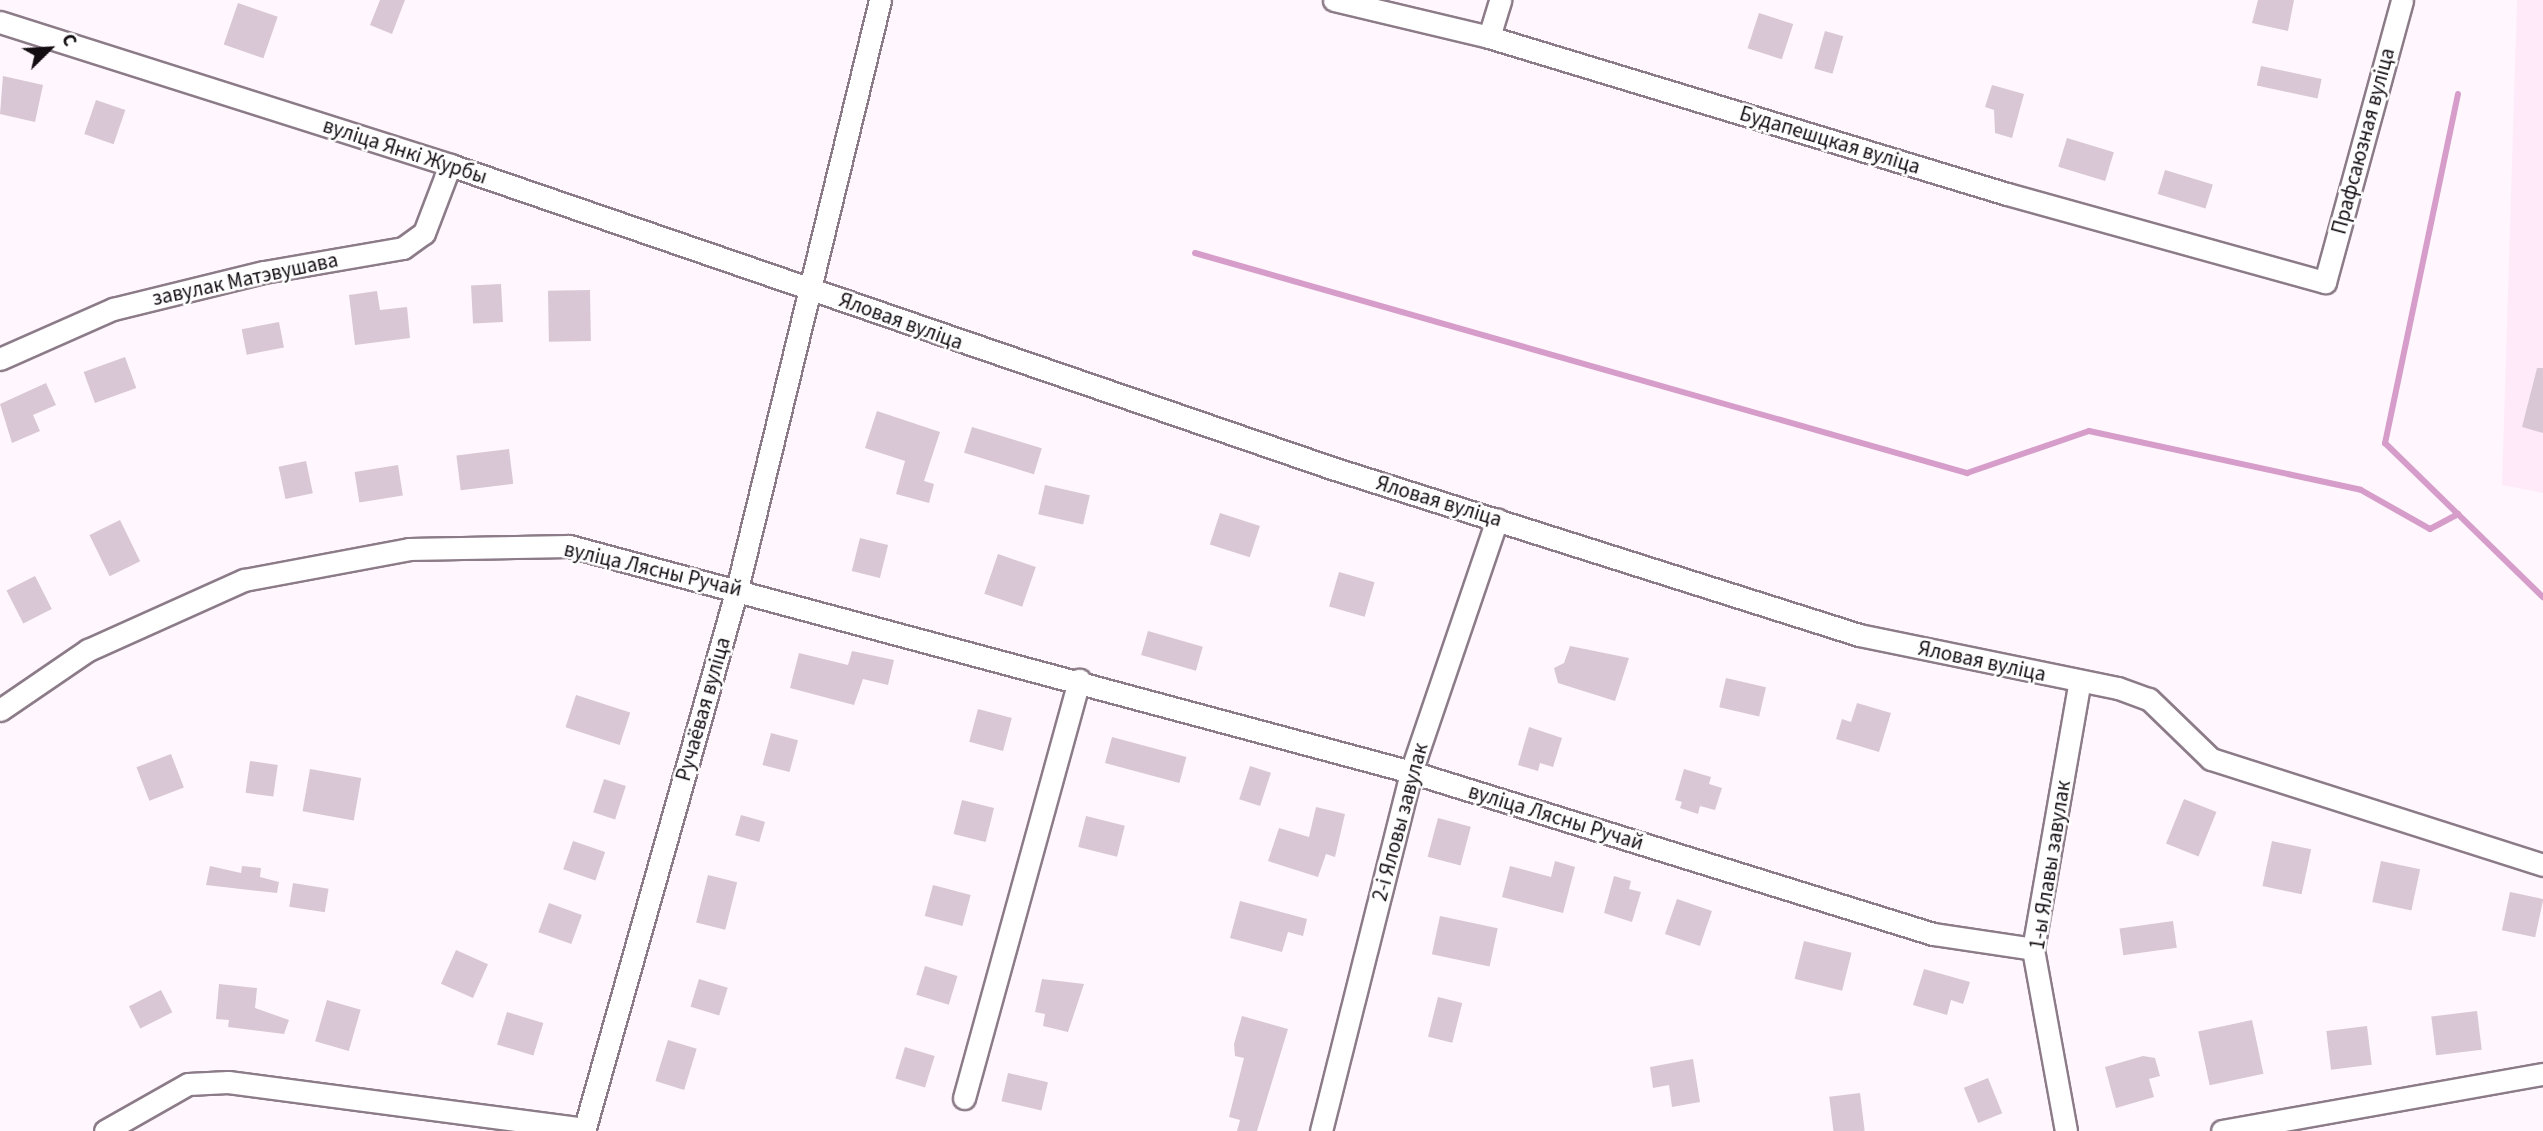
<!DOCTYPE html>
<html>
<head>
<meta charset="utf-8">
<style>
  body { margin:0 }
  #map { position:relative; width:2543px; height:1131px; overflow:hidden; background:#fff7fd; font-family:"Source Sans 3",sans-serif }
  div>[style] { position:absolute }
  .built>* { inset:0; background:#ffeafa }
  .stream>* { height:6px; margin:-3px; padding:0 3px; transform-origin:3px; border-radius:3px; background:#d69dca }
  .building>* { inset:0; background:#d9c7d5; transform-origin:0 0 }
  .roads { filter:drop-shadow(2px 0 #8c7b88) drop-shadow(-2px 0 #8c7b88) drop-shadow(0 2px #8c7b88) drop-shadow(0 -2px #8c7b88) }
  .minor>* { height:21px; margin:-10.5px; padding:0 10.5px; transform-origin:10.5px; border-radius:10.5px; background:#fff }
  span { translate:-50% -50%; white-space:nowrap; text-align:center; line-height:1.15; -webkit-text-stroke:5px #fff; paint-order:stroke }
  .street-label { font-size:21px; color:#130d12 }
  .north { position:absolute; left:14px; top:14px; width:70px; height:70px; -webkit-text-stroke:5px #fff; paint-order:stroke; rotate:66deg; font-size:19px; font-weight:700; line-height:28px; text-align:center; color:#130d12 }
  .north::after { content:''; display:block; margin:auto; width:24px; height:32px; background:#130d12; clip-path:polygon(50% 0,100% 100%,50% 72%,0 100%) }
</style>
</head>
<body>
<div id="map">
  <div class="built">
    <i style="clip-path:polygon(2517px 0,2543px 0,2543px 493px,2502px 485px)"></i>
  </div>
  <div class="stream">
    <i style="left:2458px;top:94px;width:357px;rotate:101.8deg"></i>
    <i style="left:2385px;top:443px;width:221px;rotate:44.3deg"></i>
    <i style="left:1195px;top:253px;width:803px;rotate:15.91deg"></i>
    <i style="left:1967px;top:473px;width:129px;rotate:-19deg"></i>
    <i style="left:2089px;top:431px;width:278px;rotate:12.2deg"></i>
    <i style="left:2361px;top:490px;width:79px;rotate:29.5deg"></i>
    <i style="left:2430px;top:529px;width:32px;rotate:-28deg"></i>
  </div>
  <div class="building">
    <i style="clip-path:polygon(380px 0,405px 0,392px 34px,370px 25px)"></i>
    <i style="clip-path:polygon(2258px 0,2294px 0,2288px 31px,2252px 23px)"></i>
    <i style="left:238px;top:3px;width:42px;height:44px;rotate:19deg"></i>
    <i style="left:1759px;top:13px;width:36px;height:37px;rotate:18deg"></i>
    <i style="left:1825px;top:31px;width:19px;height:39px;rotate:16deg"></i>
    <i style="left:2261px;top:66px;width:62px;height:20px;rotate:12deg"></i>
    <i style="clip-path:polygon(3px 76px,43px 85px,35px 122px,0 114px)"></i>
    <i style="clip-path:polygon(1992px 85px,2024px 94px,2012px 138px,1995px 133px,1994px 110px,1985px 107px)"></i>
    <i style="left:96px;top:100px;width:31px;height:36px;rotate:19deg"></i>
    <i style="left:2067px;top:138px;width:49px;height:30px;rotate:17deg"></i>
    <i style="left:2165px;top:170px;width:50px;height:25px;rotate:17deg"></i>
    <i style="left:501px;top:284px;width:38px;height:30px;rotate:87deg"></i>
    <i style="left:590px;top:290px;width:51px;height:42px;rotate:89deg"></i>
    <i style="clip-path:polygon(377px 291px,380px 310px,407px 307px,410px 338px,355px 345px,349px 295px)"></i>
    <i style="left:279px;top:322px;width:26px;height:38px;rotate:79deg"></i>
    <i style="left:125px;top:357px;width:33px;height:44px;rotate:70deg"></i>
    <i style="clip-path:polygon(2537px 368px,2543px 368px,2543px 433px,2522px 427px)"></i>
    <i style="clip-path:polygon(46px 383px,56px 405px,33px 415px,40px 431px,12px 443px,0 404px)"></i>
    <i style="clip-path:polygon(877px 411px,940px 432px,924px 481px,934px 484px,929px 503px,896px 494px,905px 461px,865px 448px)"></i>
    <i style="left:972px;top:427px;width:73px;height:27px;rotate:17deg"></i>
    <i style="left:509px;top:449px;width:35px;height:53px;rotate:83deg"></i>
    <i style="left:306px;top:461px;width:33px;height:28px;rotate:78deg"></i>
    <i style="left:398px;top:465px;width:31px;height:44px;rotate:81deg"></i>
    <i style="left:1045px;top:485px;width:46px;height:30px;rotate:13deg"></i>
    <i style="left:1220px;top:513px;width:42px;height:33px;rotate:18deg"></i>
    <i style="left:120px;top:520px;width:46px;height:34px;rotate:64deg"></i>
    <i style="left:860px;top:538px;width:29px;height:34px;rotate:14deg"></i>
    <i style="left:998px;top:554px;width:40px;height:42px;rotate:19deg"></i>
    <i style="left:1339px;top:572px;width:37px;height:36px;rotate:16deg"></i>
    <i style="left:35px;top:576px;width:37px;height:32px;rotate:63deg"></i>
    <i style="left:1148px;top:631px;width:57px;height:25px;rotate:16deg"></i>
    <i style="clip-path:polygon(1570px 646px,1629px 658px,1615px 701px,1558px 683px,1554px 668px,1564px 663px)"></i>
    <i style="clip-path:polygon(852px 651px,894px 660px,888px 685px,863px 679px,854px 705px,790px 688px,799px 653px,848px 665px)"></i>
    <i style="left:1726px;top:678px;width:41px;height:30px;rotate:13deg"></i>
    <i style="left:576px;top:695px;width:57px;height:34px;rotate:18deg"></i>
    <i style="clip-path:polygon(1857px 703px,1891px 713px,1879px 752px,1836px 739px,1842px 719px,1851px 722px)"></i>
    <i style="left:978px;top:709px;width:35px;height:34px;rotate:15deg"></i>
    <i style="clip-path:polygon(1529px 727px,1562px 738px,1553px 767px,1540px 763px,1538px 771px,1518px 765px)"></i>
    <i style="left:771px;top:733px;width:28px;height:33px;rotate:15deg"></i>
    <i style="left:1112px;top:737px;width:77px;height:27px;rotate:15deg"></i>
    <i style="left:171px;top:754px;width:36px;height:37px;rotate:69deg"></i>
    <i style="left:250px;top:761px;width:28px;height:32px;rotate:8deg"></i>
    <i style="left:1250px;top:766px;width:22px;height:35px;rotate:18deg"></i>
    <i style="left:310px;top:769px;width:52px;height:43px;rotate:10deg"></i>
    <i style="clip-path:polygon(1684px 769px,1711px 777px,1709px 784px,1722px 788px,1715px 810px,1700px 806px,1698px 814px,1680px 808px,1682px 802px,1675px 800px)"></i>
    <i style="left:604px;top:779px;width:23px;height:35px;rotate:18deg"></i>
    <i style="left:2184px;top:799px;width:35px;height:48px;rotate:22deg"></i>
    <i style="left:962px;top:800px;width:33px;height:35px;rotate:14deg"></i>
    <i style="clip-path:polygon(1316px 807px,1345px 814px,1335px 857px,1326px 854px,1318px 877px,1268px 861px,1279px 828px,1309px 837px)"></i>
    <i style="left:741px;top:815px;width:25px;height:21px;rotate:16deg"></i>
    <i style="left:1086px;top:816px;width:40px;height:32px;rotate:14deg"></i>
    <i style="left:1438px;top:818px;width:34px;height:40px;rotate:15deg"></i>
    <i style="left:573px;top:841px;width:34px;height:30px;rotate:19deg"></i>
    <i style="left:2272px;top:841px;width:40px;height:46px;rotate:12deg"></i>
    <i style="clip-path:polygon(1555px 861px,1575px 867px,1563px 913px,1502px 897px,1510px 866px,1551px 877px)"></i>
    <i style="left:2381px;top:861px;width:40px;height:42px;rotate:12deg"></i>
    <i style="clip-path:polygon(210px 866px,241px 873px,242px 866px,261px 868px,260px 877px,279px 882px,277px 893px,206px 885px)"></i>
    <i style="left:708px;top:875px;width:30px;height:49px;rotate:14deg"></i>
    <i style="clip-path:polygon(1614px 876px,1631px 881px,1629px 889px,1641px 892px,1632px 922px,1604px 913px)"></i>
    <i style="left:293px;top:883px;width:36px;height:24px;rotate:9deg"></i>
    <i style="left:933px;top:885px;width:39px;height:32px;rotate:15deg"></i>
    <i style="left:2510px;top:892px;width:34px;height:39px;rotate:12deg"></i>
    <i style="left:1677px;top:899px;width:37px;height:37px;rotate:19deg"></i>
    <i style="clip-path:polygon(1240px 901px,1307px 919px,1303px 936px,1288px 932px,1282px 952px,1230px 938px)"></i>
    <i style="left:549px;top:903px;width:35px;height:31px;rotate:20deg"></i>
    <i style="left:1440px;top:916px;width:59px;height:39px;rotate:12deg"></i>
    <i style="left:2173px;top:921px;width:27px;height:54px;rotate:82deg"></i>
    <i style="left:1804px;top:941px;width:49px;height:39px;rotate:14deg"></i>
    <i style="left:456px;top:950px;width:35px;height:37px;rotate:24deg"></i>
    <i style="left:925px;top:966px;width:34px;height:30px;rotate:17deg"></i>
    <i style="clip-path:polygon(1924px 969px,1970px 982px,1963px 1004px,1951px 1000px,1947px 1015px,1913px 1005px)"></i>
    <i style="left:699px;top:979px;width:30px;height:29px;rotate:17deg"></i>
    <i style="clip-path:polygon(1042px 979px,1084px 984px,1068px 1032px,1043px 1026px,1045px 1014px,1035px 1012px)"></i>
    <i style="clip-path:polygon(219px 984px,257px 988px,255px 1008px,289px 1020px,284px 1034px,228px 1027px,229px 1020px,216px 1019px)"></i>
    <i style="left:161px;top:990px;width:25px;height:36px;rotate:63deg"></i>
    <i style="left:1438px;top:997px;width:25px;height:41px;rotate:14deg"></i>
    <i style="left:327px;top:1000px;width:35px;height:43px;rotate:16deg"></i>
    <i style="left:2477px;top:1011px;width:39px;height:46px;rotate:83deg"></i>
    <i style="left:507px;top:1012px;width:38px;height:34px;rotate:17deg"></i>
    <i style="clip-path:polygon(1242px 1016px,1288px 1029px,1257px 1131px,1237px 1131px,1240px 1120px,1229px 1117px,1244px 1058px,1235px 1056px,1234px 1044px)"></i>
    <i style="left:2252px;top:1020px;width:55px;height:55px;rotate:78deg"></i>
    <i style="left:2367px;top:1026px;width:39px;height:41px;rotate:83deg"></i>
    <i style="left:668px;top:1040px;width:30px;height:43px;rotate:17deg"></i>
    <i style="left:905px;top:1047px;width:31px;height:33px;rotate:17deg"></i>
    <i style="clip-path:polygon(2143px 1056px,2155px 1058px,2160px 1076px,2149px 1079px,2154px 1097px,2116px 1108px,2105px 1067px)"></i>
    <i style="clip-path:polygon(1693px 1059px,1700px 1102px,1672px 1107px,1669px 1085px,1653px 1088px,1650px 1067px)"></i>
    <i style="left:1008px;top:1073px;width:41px;height:29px;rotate:13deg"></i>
    <i style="left:1988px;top:1078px;width:38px;height:26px;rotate:68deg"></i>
    <i style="left:1860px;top:1093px;width:38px;height:31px;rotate:83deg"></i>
  </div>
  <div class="roads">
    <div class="minor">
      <i style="left:1334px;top:0;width:159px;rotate:13.4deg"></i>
      <i style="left:1489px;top:37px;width:541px;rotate:16.86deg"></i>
      <i style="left:2007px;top:194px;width:330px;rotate:15.5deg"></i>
      <i style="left:2325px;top:282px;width:292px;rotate:-74.7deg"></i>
      <i style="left:0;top:22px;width:472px;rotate:17.6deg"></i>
      <i style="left:450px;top:165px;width:933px;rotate:18.96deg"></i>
      <i style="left:1332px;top:468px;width:553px;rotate:17.58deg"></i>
      <i style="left:1859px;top:635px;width:264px;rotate:11.6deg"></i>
      <i style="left:2118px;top:688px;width:33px;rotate:20deg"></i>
      <i style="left:2149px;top:699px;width:86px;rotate:44.1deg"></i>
      <i style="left:2211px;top:759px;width:349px;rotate:17.7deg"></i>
      <i style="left:1489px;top:37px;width:39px;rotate:-73deg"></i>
      <i style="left:0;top:359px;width:124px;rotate:-23.9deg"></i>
      <i style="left:113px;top:309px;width:155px;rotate:-13.8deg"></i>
      <i style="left:264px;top:272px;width:141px;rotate:-9.8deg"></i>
      <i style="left:403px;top:248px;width:26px;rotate:-36deg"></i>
      <i style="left:424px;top:233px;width:73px;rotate:-69.1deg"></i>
      <i style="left:0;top:710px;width:107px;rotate:-34.3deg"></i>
      <i style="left:88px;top:650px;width:171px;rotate:-24.2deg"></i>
      <i style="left:244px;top:580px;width:168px;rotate:-10.6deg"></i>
      <i style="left:409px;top:549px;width:160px;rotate:-1.1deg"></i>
      <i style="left:569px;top:546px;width:872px;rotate:15.02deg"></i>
      <i style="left:1411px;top:772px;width:547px;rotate:17.24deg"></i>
      <i style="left:1933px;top:934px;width:101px;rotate:8.5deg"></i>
      <i style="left:964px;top:1098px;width:434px;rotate:-74.6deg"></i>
      <i style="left:105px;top:1131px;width:95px;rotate:-29.5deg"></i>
      <i style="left:188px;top:1084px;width:40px;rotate:-2.9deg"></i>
      <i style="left:228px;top:1082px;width:360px;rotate:7.5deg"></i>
      <i style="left:584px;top:1131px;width:563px;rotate:-74.24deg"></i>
      <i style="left:737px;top:589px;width:606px;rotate:-76.35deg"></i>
      <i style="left:1321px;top:1131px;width:370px;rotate:-75.9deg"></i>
      <i style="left:1411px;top:772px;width:267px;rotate:-71.2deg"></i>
      <i style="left:2066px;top:1131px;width:185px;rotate:-100.3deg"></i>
      <i style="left:2033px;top:949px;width:272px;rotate:-80.1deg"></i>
      <i style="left:2222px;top:1131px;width:326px;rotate:-10.1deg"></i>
    </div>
  </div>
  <div class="street-label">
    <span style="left:1830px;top:140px;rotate:17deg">Будапешцкая вуліца</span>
    <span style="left:2363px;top:141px;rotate:-75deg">Прафсаюзная вуліца</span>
    <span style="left:405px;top:151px;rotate:18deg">вуліца Янкі Журбы</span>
    <span style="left:245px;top:279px;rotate:-12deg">завулак Матэвушава</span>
    <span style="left:901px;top:321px;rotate:20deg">Яловая вуліца</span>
    <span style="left:1439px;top:501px;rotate:17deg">Яловая вуліца</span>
    <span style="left:653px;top:569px;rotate:13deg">вуліца Лясны Ручай</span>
    <span style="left:1982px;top:661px;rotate:12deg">Яловая вуліца</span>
    <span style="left:703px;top:709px;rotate:-74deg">Ручаёвая вуліца</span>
    <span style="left:1556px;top:817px;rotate:17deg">вуліца Лясны Ручай</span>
    <span style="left:1400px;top:822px;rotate:-75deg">2-і Яловы завулак</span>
    <span style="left:2050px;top:865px;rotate:-81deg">1-ы Ялавы завулак</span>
  </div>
  <div class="north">С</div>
</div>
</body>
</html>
